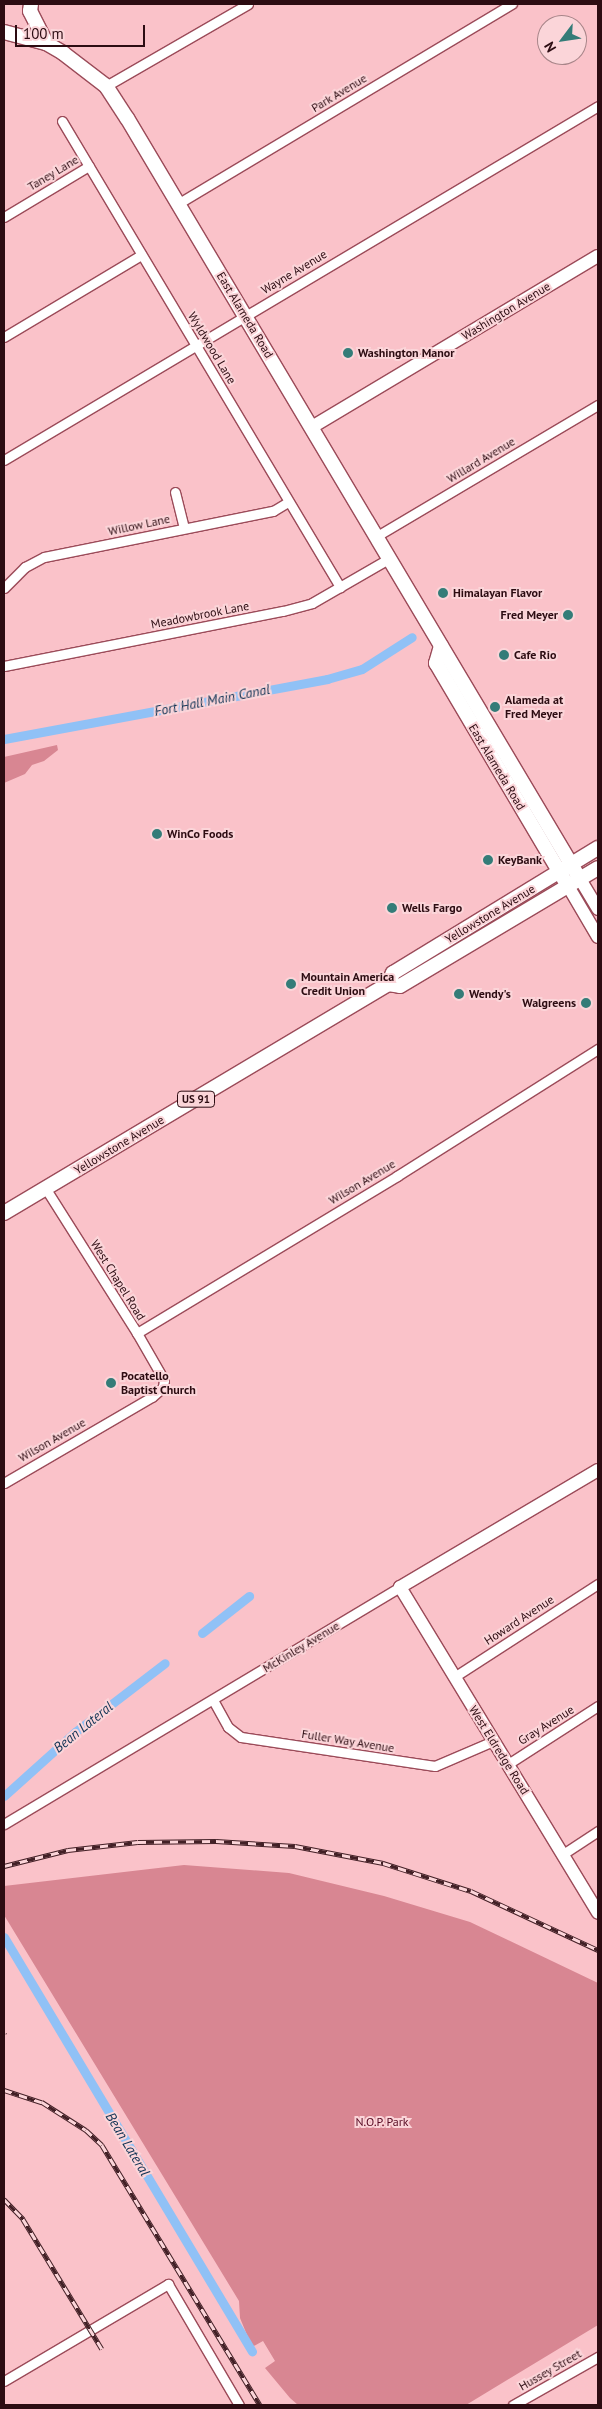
<!DOCTYPE html>
<html>
<head>
<meta charset="utf-8">
<style>
  body { margin:0 }
  #map { position:relative; width:602px; height:2409px; overflow:hidden; background:#fac2c9; font-family:"PT Sans",sans-serif }
  div>[style] { position:absolute }
  .green>* { inset:0; background:#d88692 }
  .canal>* { height:9px; margin:-4.5px; padding:0 4.5px; transform-origin:4.5px; border-radius:4.5px; background:#90c1f6 }
  .roads { filter:drop-shadow(1px 0 #9b4b59) drop-shadow(-1px 0 #9b4b59) drop-shadow(0 1px #9b4b59) drop-shadow(0 -1px #9b4b59) }
  .street>* { height:9px; margin:-4.5px; padding:0 4.5px; transform-origin:4.5px; border-radius:4.5px; background:#fff }
  .secondary>* { height:12px; margin:-6px; padding:0 6px; transform-origin:6px; border-radius:6px; background:#fff }
  .primary>* { height:14px; margin:-7px; padding:0 7px; transform-origin:7px; border-radius:7px; background:#fff }
  .rail>* { height:4.5px; margin-top:-2.25px; transform-origin:0; background:repeating-linear-gradient(90deg,#fbd5d9 0 8px,#422026 0 16px); box-sizing:border-box; border-block:1px solid #422026 }
  .dots>* { width:14px; height:14px; translate:-50% -50%; box-sizing:border-box; border:2px solid #fbd5d9; border-radius:50% }
  span { translate:-50% -50%; white-space:nowrap; text-align:center; line-height:1.15; -webkit-text-stroke:4px #fbd5d9; paint-order:stroke }
  .shield-label span { padding:1px 4px; background:#fbd5d9; border:1px solid; border-radius:4px; -webkit-text-stroke-width:0 }
  .shield-label { font-size:11px; color:#2c0c12; font-weight:700 }
  .street-label { font-size:12px; color:#2c0c12 }
  .poi-label { font-size:12px; color:#2c0c12; font-weight:700 }
  .left { translate:0 -50%; text-align:left }
  .right { translate:-100% -50%; text-align:right }
  .park-label { font-size:12px; color:#560720 }
  .water-label { font-size:14px; color:#0f3254; font-style:italic }
  .frame { position:absolute; inset:0; border:5px solid #2c0c12; pointer-events:none }
  .north { position:absolute; left:537px; top:15px; width:50px; height:50px; box-sizing:border-box; background:#fbd5d9; border:1px solid #a88589; border-radius:50%; rotate:239deg; font-size:14px; font-weight:700; line-height:20px; text-align:center; color:#2c0c12 }
  .north::after { content:''; display:block; margin:auto; width:18px; height:22px; background:#347c78; clip-path:polygon(50% 0,100% 100%,50% 72%,0 100%) }
  .scale { position:absolute; left:15px; top:25px; width:130px; height:22px; box-sizing:border-box; border:2px solid #2c0c12; border-top:0; padding-left:6px; font-size:15px; line-height:18px; white-space:nowrap; color:#2c0c12; -webkit-text-stroke:4px #fbd5d9; paint-order:stroke }
</style>
</head>
<body>
<div id="map">
  <div class="green">
    <i style="clip-path:polygon(57px 745px,58px 750px,44px 761px,32px 765px,25px 774px,4px 783px,4px 757px)"></i>
    <i style="clip-path:polygon(184px 1865px,289px 1873px,384px 1896px,470px 1922px,598px 1983px,598px 2325px,466px 2405px,298px 2405px,290px 2398px,265px 2368px,275px 2361px,263px 2341px,252px 2347px,240px 2318px,239px 2301px,4px 1915px,4px 1886px)"></i>
  </div>
  <div class="canal">
    <i style="left:4px;top:739px;width:329px;rotate:-10.5deg"></i>
    <i style="left:327px;top:679px;width:36px;rotate:-16deg"></i>
    <i style="left:362px;top:669px;width:59px;rotate:-32.6deg"></i>
    <i style="left:202px;top:1633px;width:60px;rotate:-38.2deg"></i>
    <i style="left:4px;top:1796px;width:96px;rotate:-42deg"></i>
    <i style="left:75px;top:1732px;width:113px;rotate:-37.5deg"></i>
    <i style="left:4px;top:1937px;width:483px;rotate:59.1deg"></i>
  </div>
  <div class="roads">
    <div class="street">
      <i style="left:106px;top:86px;width:164px;rotate:-30deg"></i>
      <i style="left:62px;top:121px;width:543px;rotate:59.18deg"></i>
      <i style="left:179px;top:203px;width:388px;rotate:-30.9deg"></i>
      <i style="left:4px;top:217px;width:99px;rotate:-31deg"></i>
      <i style="left:4px;top:337px;width:160px;rotate:-30.9deg"></i>
      <i style="left:4px;top:460px;width:691px;rotate:-30.79deg"></i>
      <i style="left:175px;top:492px;width:37px;rotate:76deg"></i>
      <i style="left:377px;top:536px;width:257px;rotate:-30.7deg"></i>
      <i style="left:4px;top:588px;width:30px;rotate:-45deg"></i>
      <i style="left:25px;top:567px;width:21px;rotate:-28deg"></i>
      <i style="left:44px;top:557px;width:234px;rotate:-11.4deg"></i>
      <i style="left:273px;top:511px;width:17px;rotate:-31deg"></i>
      <i style="left:4px;top:666px;width:284px;rotate:-11.2deg"></i>
      <i style="left:283px;top:611px;width:30px;rotate:-15deg"></i>
      <i style="left:312px;top:603px;width:90px;rotate:-30deg"></i>
      <i style="left:137px;top:1333px;width:304px;rotate:-31.1deg"></i>
      <i style="left:397px;top:1176px;width:238px;rotate:-32.3deg"></i>
      <i style="left:4px;top:1483px;width:171px;rotate:-30.2deg"></i>
      <i style="left:152px;top:1397px;width:15px;rotate:-42deg"></i>
      <i style="left:163px;top:1387px;width:7px;rotate:-82deg"></i>
      <i style="left:164px;top:1380px;width:54px;rotate:-119.9deg"></i>
      <i style="left:137px;top:1333px;width:170px;rotate:-122.3deg"></i>
      <i style="left:454px;top:1677px;width:171px;rotate:-32.9deg"></i>
      <i style="left:213px;top:1700px;width:31px;rotate:61deg"></i>
      <i style="left:228px;top:1727px;width:16px;rotate:38deg"></i>
      <i style="left:241px;top:1737px;width:196px;rotate:8.5deg"></i>
      <i style="left:435px;top:1766px;width:63px;rotate:-23.3deg"></i>
      <i style="left:508px;top:1764px;width:107px;rotate:-32.8deg"></i>
      <i style="left:4px;top:1824px;width:462px;rotate:-30.9deg"></i>
      <i style="left:563px;top:1854px;width:42px;rotate:-33.3deg"></i>
      <i style="left:4px;top:2381px;width:191px;rotate:-30.6deg"></i>
      <i style="left:168px;top:2284px;width:140px;rotate:59.6deg"></i>
      <i style="left:513px;top:2405px;width:98px;rotate:-29.5deg"></i>
    </div>
    <div class="secondary">
      <i style="left:312px;top:427px;width:333px;rotate:-30.9deg"></i>
      <i style="left:580px;top:879px;width:35px;rotate:59deg"></i>
      <i style="left:568px;top:886px;width:59px;rotate:59.5deg"></i>
      <i style="left:598px;top:1470px;width:230px;rotate:149.4deg"></i>
      <i style="left:400px;top:1587px;width:381px;rotate:58.7deg"></i>
    </div>
    <div class="primary">
      <i style="left:31px;top:4px;width:7px;rotate:98deg"></i>
      <i style="left:30px;top:11px;width:36px;rotate:63deg"></i>
      <i style="left:4px;top:32px;width:43px;rotate:14.7deg"></i>
      <i style="left:46px;top:43px;width:20px;rotate:30deg"></i>
      <i style="left:63px;top:53px;width:54px;rotate:37.5deg"></i>
      <i style="left:106px;top:86px;width:38px;rotate:57deg"></i>
      <i style="left:127px;top:118px;width:886px;rotate:59.24deg"></i>
      <i style="left:441px;top:646px;width:18px;rotate:106deg"></i>
      <i style="left:436px;top:663px;width:259px;rotate:59.4deg"></i>
      <i style="left:388px;top:984px;width:12px;rotate:9deg"></i>
      <i style="left:400px;top:986px;width:230px;rotate:-30.8deg"></i>
      <i style="left:4px;top:1213px;width:447px;rotate:-30.8deg"></i>
      <i style="left:388px;top:984px;width:12px;rotate:-66deg"></i>
      <i style="left:393px;top:973px;width:240px;rotate:-31.4deg"></i>
    </div>
  </div>
  <div class="rail">
    <i style="left:4px;top:1866px;width:66px;rotate:-14deg"></i>
    <i style="left:68px;top:1850px;width:70px;rotate:-6.5deg"></i>
    <i style="left:138px;top:1842px;width:78px;rotate:-0.7deg"></i>
    <i style="left:216px;top:1841px;width:79px;rotate:3.6deg"></i>
    <i style="left:295px;top:1846px;width:90px;rotate:10.9deg"></i>
    <i style="left:383px;top:1863px;width:92px;rotate:17.7deg"></i>
    <i style="left:471px;top:1891px;width:140px;rotate:24.9deg"></i>
    <i style="left:4px;top:2034px;width:1px;rotate:-90deg"></i>
    <i style="left:4px;top:2090px;width:40px;rotate:18deg"></i>
    <i style="left:42px;top:2102px;width:52px;rotate:32.5deg"></i>
    <i style="left:86px;top:2130px;width:22px;rotate:43deg"></i>
    <i style="left:102px;top:2145px;width:304px;rotate:58.7deg"></i>
    <i style="left:4px;top:2199px;width:28px;rotate:46deg"></i>
    <i style="left:23px;top:2219px;width:152px;rotate:58.7deg"></i>
  </div>
  <div class="dots">
    <i style="left:348px;top:353px;background:#347c78"></i>
    <i style="left:443px;top:593px;background:#347c78"></i>
    <i style="left:568px;top:615px;background:#347c78"></i>
    <i style="left:504px;top:655px;background:#347c78"></i>
    <i style="left:495px;top:707px;background:#347c78"></i>
    <i style="left:157px;top:834px;background:#347c78"></i>
    <i style="left:488px;top:860px;background:#347c78"></i>
    <i style="left:392px;top:908px;background:#347c78"></i>
    <i style="left:291px;top:984px;background:#347c78"></i>
    <i style="left:459px;top:994px;background:#347c78"></i>
    <i style="left:586px;top:1003px;background:#347c78"></i>
    <i style="left:111px;top:1383px;background:#347c78"></i>
  </div>
  <div class="shield-label">
    <span style="left:196px;top:1099px">US 91</span>
  </div>
  <div class="street-label">
    <span style="left:339px;top:93px;rotate:-31deg">Park Avenue</span>
    <span style="left:53px;top:173px;rotate:-31deg">Taney Lane</span>
    <span style="left:294px;top:272px;rotate:-31deg">Wayne Avenue</span>
    <span style="left:506px;top:311px;rotate:-31deg">Washington Avenue</span>
    <span style="left:245px;top:315px;rotate:59deg">East Alameda Road</span>
    <span style="left:212px;top:348px;rotate:59deg">Wyldwood Lane</span>
    <span style="left:481px;top:460px;rotate:-31deg">Willard Avenue</span>
    <span style="left:139px;top:525px;rotate:-12deg">Willow Lane</span>
    <span style="left:200px;top:615px;rotate:-11deg">Meadowbrook Lane</span>
    <span style="left:497px;top:767px;rotate:59deg">East Alameda Road</span>
    <span style="left:490px;top:914px;rotate:-31deg">Yellowstone Avenue</span>
    <span style="left:119px;top:1145px;rotate:-31deg">Yellowstone Avenue</span>
    <span style="left:362px;top:1182px;rotate:-31deg">Wilson Avenue</span>
    <span style="left:118px;top:1280px;rotate:58deg">West Chapel Road</span>
    <span style="left:52px;top:1440px;rotate:-30deg">Wilson Avenue</span>
    <span style="left:519px;top:1620px;rotate:-33deg">Howard Avenue</span>
    <span style="left:301px;top:1647px;rotate:-31deg">McKinley Avenue</span>
    <span style="left:546px;top:1725px;rotate:-32deg">Gray Avenue</span>
    <span style="left:348px;top:1741px;rotate:9deg">Fuller Way Avenue</span>
    <span style="left:499px;top:1750px;rotate:58deg">West Eldredge Road</span>
    <span style="left:550px;top:2370px;rotate:-30deg">Hussey Street</span>
  </div>
  <div class="poi-label">
    <span class="left" style="left:358px;top:353px">Washington Manor</span>
    <span class="left" style="left:453px;top:593px">Himalayan Flavor</span>
    <span class="right" style="left:558px;top:615px">Fred Meyer</span>
    <span class="left" style="left:514px;top:655px">Cafe Rio</span>
    <span class="left" style="left:505px;top:707px">Alameda at<br>Fred Meyer</span>
    <span class="left" style="left:167px;top:834px">WinCo Foods</span>
    <span class="left" style="left:498px;top:860px">KeyBank</span>
    <span class="left" style="left:402px;top:908px">Wells Fargo</span>
    <span class="left" style="left:301px;top:984px">Mountain America<br>Credit Union</span>
    <span class="left" style="left:469px;top:994px">Wendy's</span>
    <span class="right" style="left:576px;top:1003px">Walgreens</span>
    <span class="left" style="left:121px;top:1383px">Pocatello<br>Baptist Church</span>
  </div>
  <div class="park-label">
    <span style="left:382px;top:2122px">N.O.P. Park</span>
  </div>
  <div class="water-label">
    <span style="left:212px;top:700px;rotate:-11deg">Fort Hall Main Canal</span>
    <span style="left:83px;top:1727px;rotate:-39deg">Bean Lateral</span>
    <span style="left:128px;top:2144px;rotate:59deg">Bean Lateral</span>
  </div>
  <div class="frame"></div>
  <div class="north">N</div>
  <div class="scale">100 m</div>
</div>
</body>
</html>
